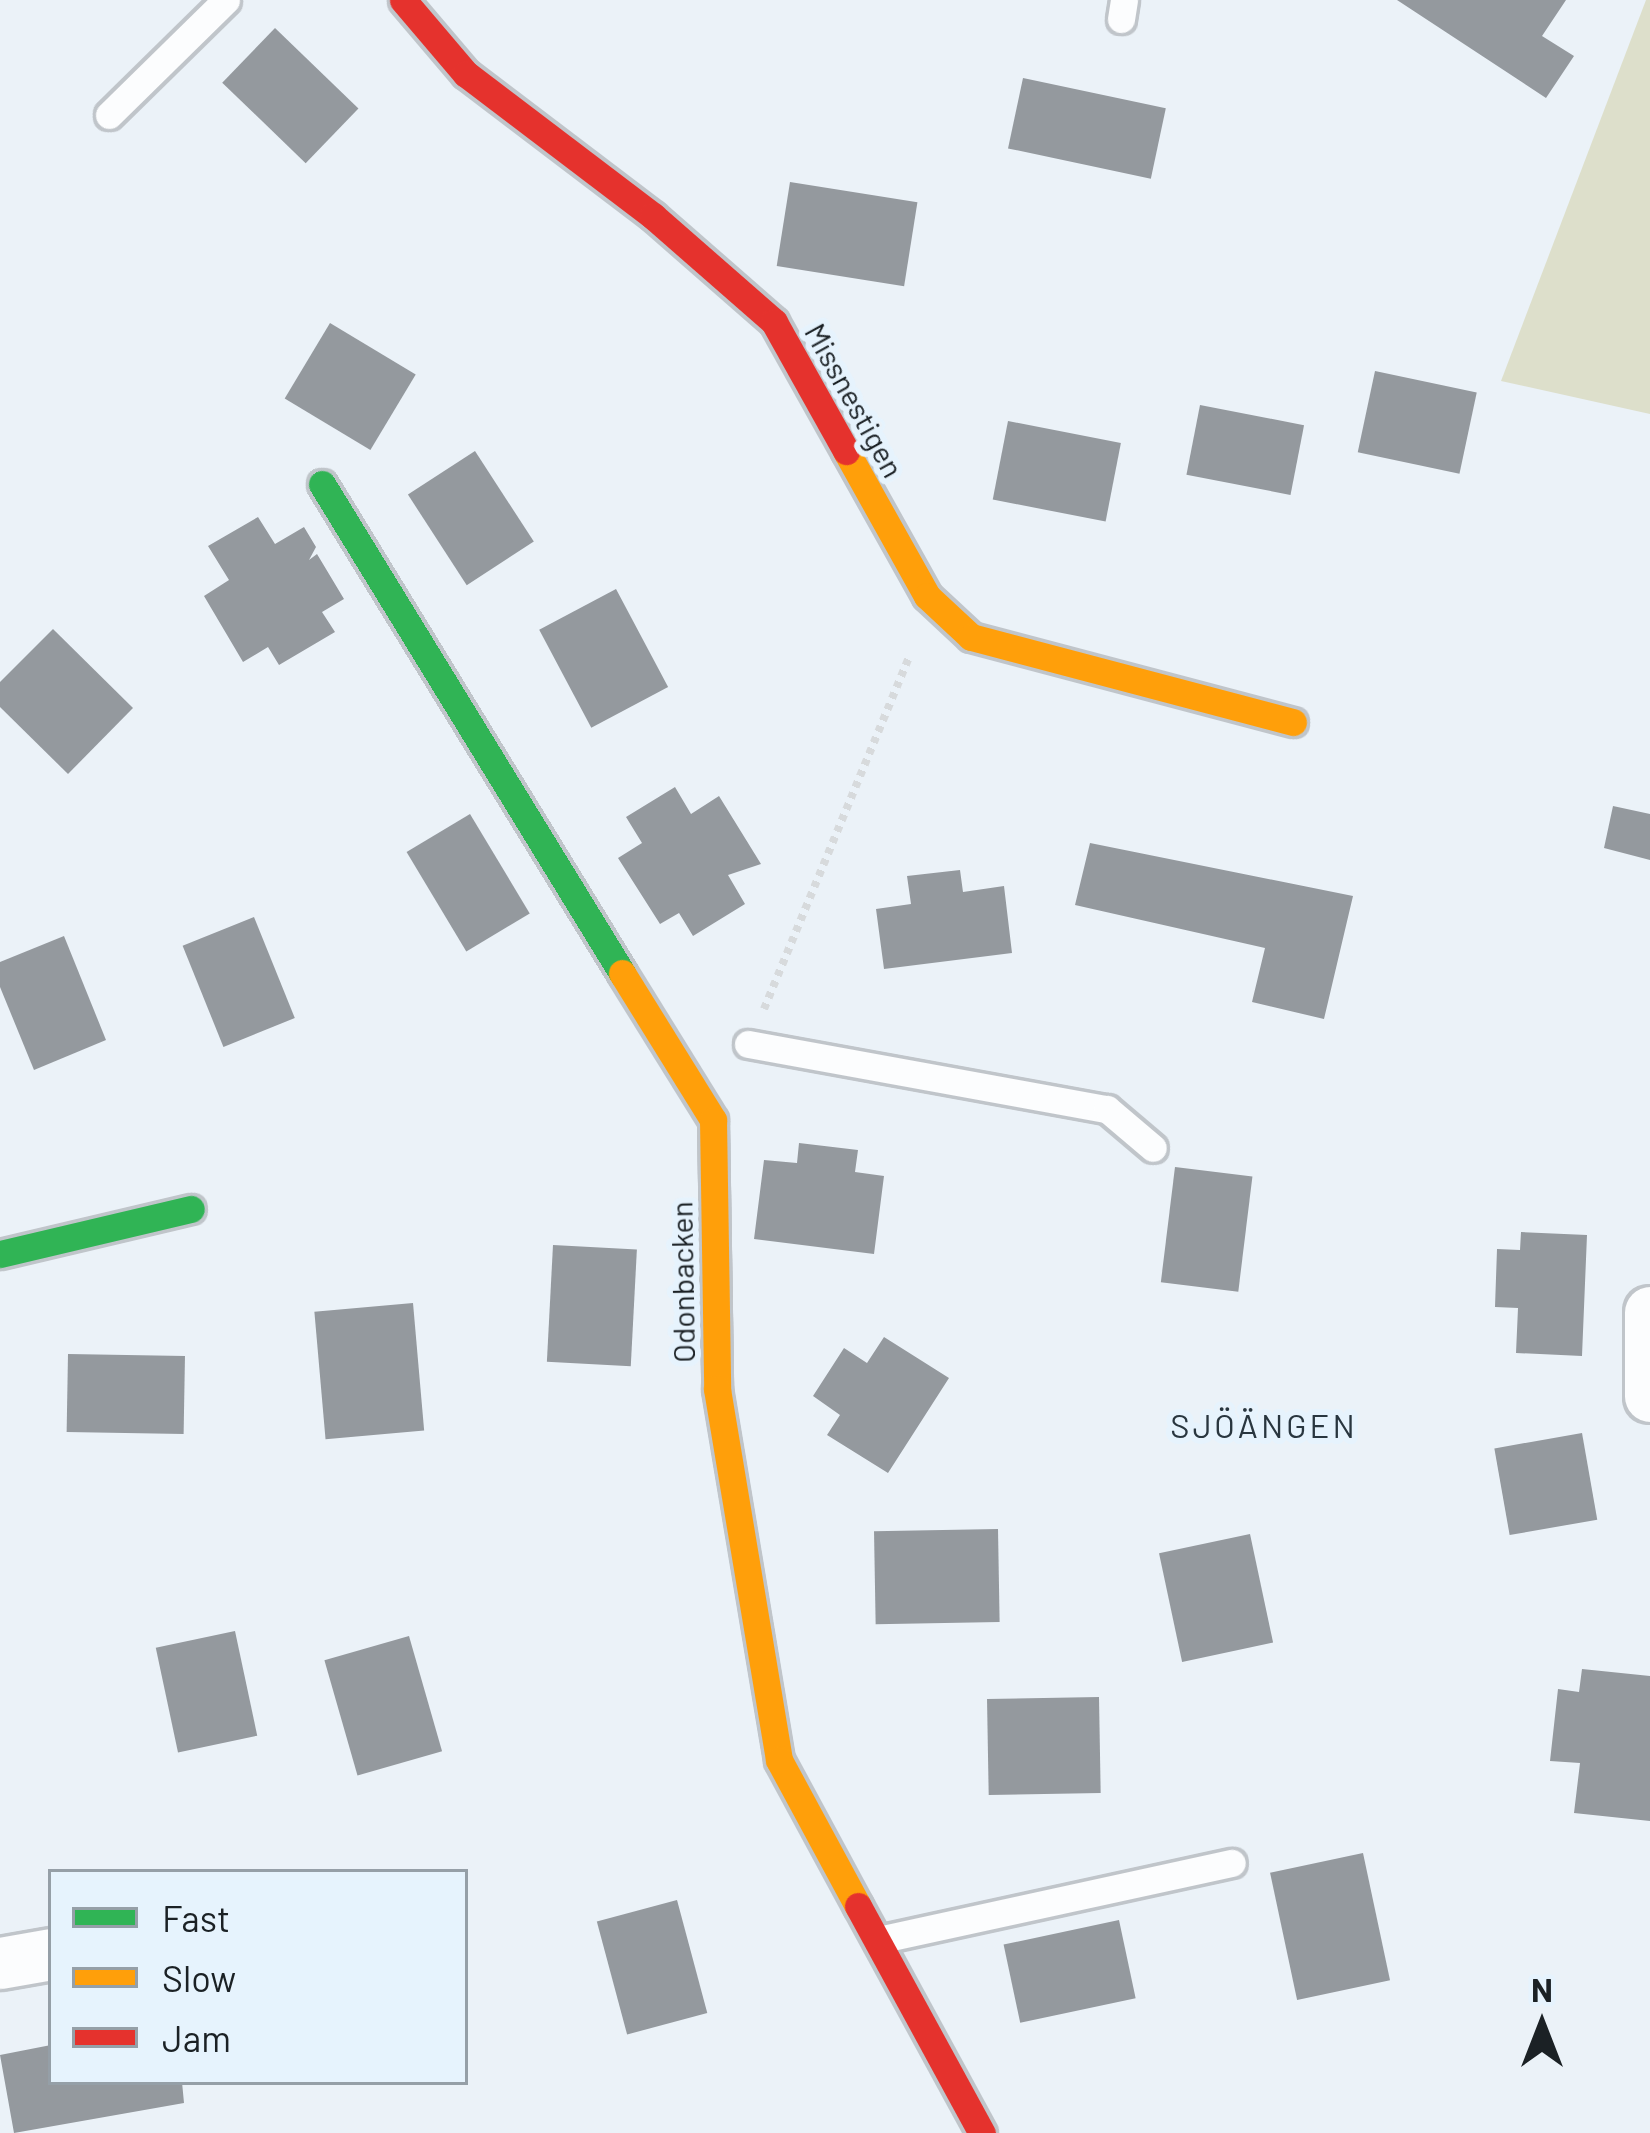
<!DOCTYPE html>
<html>
<head>
<meta charset="utf-8">
<style>
  body { margin:0 }
  #map { position:relative; width:1650px; height:2133px; overflow:hidden; background:#ebf2f8; font-family:Barlow,sans-serif }
  div>[style] { position:absolute }
  .green>* { inset:0; background:#dddfcb }
  .building>* { inset:0; background:#94999e; transform-origin:0 0 }
  .path>* { height:8px; margin-top:-4px; transform-origin:0; background:repeating-linear-gradient(90deg,#d7dadc 0 6px,transparent 0 12px) }
  .roads { filter:drop-shadow(3px 0 #c0c5ca) drop-shadow(-3px 0 #c0c5ca) drop-shadow(0 3px #c0c5ca) drop-shadow(0 -3px #c0c5ca) }
  .lane>* { height:27px; margin:-13.5px; padding:0 13.5px; transform-origin:13.5px; border-radius:13.5px; background:#fcfdfe }
  .street>* { height:51px; margin:-25.5px; padding:0 25.5px; transform-origin:25.5px; border-radius:25.5px; background:#fcfdfe }
  .fast>* { height:27px; margin:-13.5px; padding:0 13.5px; transform-origin:13.5px; border-radius:13.5px; background:#30b455 }
  .slow>* { height:27px; margin:-13.5px; padding:0 13.5px; transform-origin:13.5px; border-radius:13.5px; background:#ff9f0a }
  .jam>* { height:27px; margin:-13.5px; padding:0 13.5px; transform-origin:13.5px; border-radius:13.5px; background:#e5322d }
  span { translate:-50% -50%; white-space:nowrap; text-align:center; line-height:1.15; -webkit-text-stroke:12px #e6f3fd; paint-order:stroke }
  .street-label { font-size:30px; color:#1b2125 }
  .neighbourhood-label { font-size:33px; color:#29363f; letter-spacing:3px }
  .legend { position:absolute; left:48px; top:1869px; width:420px; height:216px; box-sizing:border-box; background:#e6f3fd; border:3px solid #959fa7; margin:0; padding:15px 21px; list-style:none; font-size:36px; color:#1b2125 }
  .legend li { display:flex; align-items:center; gap:24px; height:60px }
  .legend b { width:60px; border:3px solid #959fa7 }
  .north { position:absolute; left:1482px; top:1965px; width:120px; height:120px; -webkit-text-stroke:9px #e6f3fd; paint-order:stroke; rotate:0deg; font-size:33px; font-weight:700; line-height:48px; text-align:center; color:#1b2125 }
  .north::after { content:''; display:block; margin:auto; width:42px; height:54px; background:#1b2125; clip-path:polygon(50% 0,100% 100%,50% 72%,0 100%) }
</style>
</head>
<body>
<div id="map">
  <div class="green">
    <i style="clip-path:polygon(1646px 0,1650px 0,1650px 414px,1501px 381px)"></i>
  </div>
  <div class="building">
    <i style="clip-path:polygon(1397px 0,1566px 0,1542px 36px,1574px 56px,1546px 98px)"></i>
    <i style="left:275px;top:28px;width:116px;height:76px;rotate:44deg"></i>
    <i style="left:1023px;top:78px;width:146px;height:72px;rotate:12deg"></i>
    <i style="left:790px;top:182px;width:129px;height:85px;rotate:9deg"></i>
    <i style="left:330px;top:323px;width:100px;height:88px;rotate:31deg"></i>
    <i style="left:1375px;top:371px;width:104px;height:83px;rotate:12deg"></i>
    <i style="left:1200px;top:405px;width:106px;height:71px;rotate:11deg"></i>
    <i style="left:1008px;top:421px;width:115px;height:80px;rotate:11deg"></i>
    <i style="left:475px;top:451px;width:108px;height:80px;rotate:57deg"></i>
    <i style="clip-path:polygon(258px 517px,275px 544px,304px 527px,316px 547px,309px 560px,317px 554px,344px 599px,322px 612px,335px 632px,279px 665px,268px 647px,243px 662px,204px 596px,229px 580px,208px 546px)"></i>
    <i style="left:616px;top:589px;width:111px;height:87px;rotate:62deg"></i>
    <i style="clip-path:polygon(53px 629px,133px 708px,68px 774px,0 707px,0 682px)"></i>
    <i style="clip-path:polygon(675px 787px,691px 814px,719px 796px,761px 864px,728px 875px,745px 904px,693px 936px,679px 913px,660px 924px,618px 858px,642px 843px,626px 817px)"></i>
    <i style="clip-path:polygon(1613px 806px,1650px 814px,1650px 860px,1604px 848px)"></i>
    <i style="left:470px;top:814px;width:116px;height:74px;rotate:59deg"></i>
    <i style="clip-path:polygon(1090px 843px,1353px 896px,1324px 1019px,1252px 1002px,1265px 948px,1075px 905px)"></i>
    <i style="clip-path:polygon(960px 870px,963px 892px,1004px 886px,1012px 953px,884px 969px,876px 909px,911px 904px,907px 876px)"></i>
    <i style="left:254px;top:917px;width:109px;height:77px;rotate:68deg"></i>
    <i style="clip-path:polygon(64px 936px,106px 1040px,34px 1070px,0 987px,0 962px)"></i>
    <i style="clip-path:polygon(799px 1143px,858px 1150px,855px 1172px,884px 1176px,874px 1254px,754px 1239px,764px 1160px,797px 1163px)"></i>
    <i style="left:1175px;top:1167px;width:78px;height:116px;rotate:7deg"></i>
    <i style="clip-path:polygon(1521px 1232px,1587px 1235px,1582px 1356px,1516px 1353px,1518px 1308px,1495px 1307px,1497px 1249px,1520px 1250px)"></i>
    <i style="left:553px;top:1245px;width:84px;height:117px;rotate:3deg"></i>
    <i style="left:413px;top:1303px;width:128px;height:99px;rotate:85deg"></i>
    <i style="clip-path:polygon(884px 1337px,949px 1378px,888px 1473px,827px 1435px,840px 1415px,813px 1396px,844px 1348px,867px 1363px)"></i>
    <i style="left:68px;top:1354px;width:117px;height:78px;rotate:1deg"></i>
    <i style="left:1582px;top:1433px;width:88px;height:89px;rotate:80deg"></i>
    <i style="left:998px;top:1529px;width:93px;height:124px;rotate:89deg"></i>
    <i style="left:1250px;top:1534px;width:111px;height:93px;rotate:78deg"></i>
    <i style="left:235px;top:1631px;width:107px;height:81px;rotate:78deg"></i>
    <i style="left:409px;top:1636px;width:120px;height:88px;rotate:74deg"></i>
    <i style="clip-path:polygon(1582px 1669px,1650px 1676px,1650px 1821px,1574px 1813px,1580px 1763px,1550px 1761px,1558px 1689px,1579px 1692px)"></i>
    <i style="left:1099px;top:1697px;width:96px;height:112px;rotate:89deg"></i>
    <i style="left:1363px;top:1853px;width:130px;height:95px;rotate:78deg"></i>
    <i style="left:677px;top:1900px;width:117px;height:83px;rotate:75deg"></i>
    <i style="left:1119px;top:1920px;width:80px;height:118px;rotate:78deg"></i>
    <i style="clip-path:polygon(51px 2045px,51px 2082px,182px 2082px,184px 2103px,14px 2133px,0 2055px)"></i>
  </div>
  <div class="path">
    <i style="left:764px;top:1009px;width:381px;rotate:-67.6deg"></i>
  </div>
  <div class="roads">
    <div class="lane">
      <i style="left:1121px;top:19px;width:19px;rotate:-81deg"></i>
      <i style="left:109px;top:115px;width:164px;rotate:-44.5deg"></i>
      <i style="left:748px;top:1044px;width:365px;rotate:10.3deg"></i>
      <i style="left:1107px;top:1109px;width:60px;rotate:40.3deg"></i>
      <i style="left:878px;top:1940px;width:362px;rotate:-12.3deg"></i>
    </div>
    <div class="street">
      <i style="left:1650px;top:1312px;width:84px;rotate:90deg"></i>
      <i style="left:0;top:1963px;width:52px;rotate:-10deg"></i>
    </div>
    <div class="fast">
      <i style="left:322px;top:484px;width:574px;rotate:58.47deg"></i>
      <i style="left:0;top:1254px;width:196px;rotate:-13.3deg"></i>
    </div>
    <div class="slow">
      <i style="left:846px;top:451px;width:166px;rotate:60.8deg"></i>
      <i style="left:927px;top:596px;width:60px;rotate:43deg"></i>
      <i style="left:971px;top:637px;width:333px;rotate:14.8deg"></i>
      <i style="left:622px;top:973px;width:173px;rotate:58.2deg"></i>
      <i style="left:713px;top:1120px;width:269px;rotate:89.1deg"></i>
      <i style="left:717px;top:1389px;width:376px;rotate:80.5deg"></i>
      <i style="left:779px;top:1760px;width:166px;rotate:61.6deg"></i>
    </div>
    <div class="jam">
      <i style="left:403px;top:0;width:97px;rotate:49.6deg"></i>
      <i style="left:466px;top:74px;width:235px;rotate:37.2deg"></i>
      <i style="left:653px;top:216px;width:161px;rotate:41.2deg"></i>
      <i style="left:774px;top:322px;width:148px;rotate:60.8deg"></i>
      <i style="left:858px;top:1906px;width:259px;rotate:61.4deg"></i>
    </div>
  </div>
  <div class="street-label">
    <span style="left:855px;top:400px;rotate:61deg">Missnestigen</span>
    <span style="left:682px;top:1282px;rotate:-91deg">Odonbacken</span>
  </div>
  <div class="neighbourhood-label">
    <span style="left:1264px;top:1426px">SJÖÄNGEN</span>
  </div>
  <ul class="legend">
  <li><b style="height:15px;background:#30b455"></b>Fast</li>
  <li><b style="height:15px;background:#ff9f0a"></b>Slow</li>
  <li><b style="height:15px;background:#e5322d"></b>Jam</li>
  </ul>
  <div class="north">N</div>
</div>
</body>
</html>
